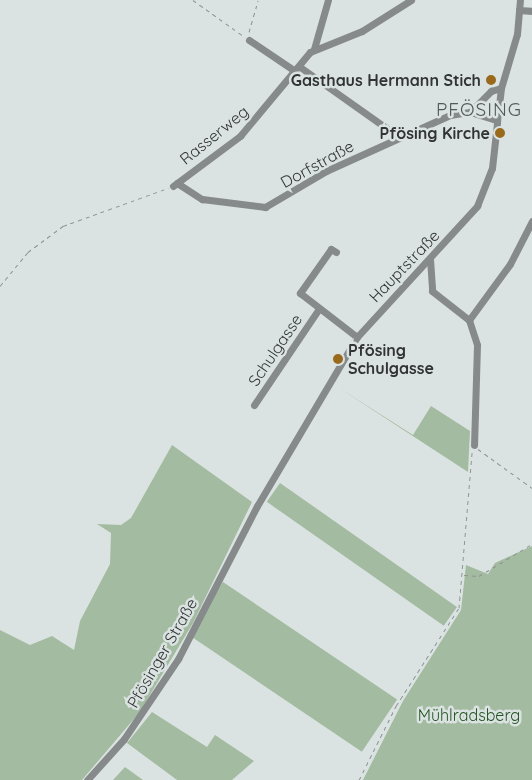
<!DOCTYPE html>
<html>
<head>
<meta charset="utf-8">
<style>
  body { margin:0 }
  #map { position:relative; width:532px; height:780px; overflow:hidden; background:#dbe3e2; font-family:Quicksand,sans-serif }
  div>[style] { position:absolute }
  .green>* { inset:0; background:#a3bba0; transform-origin:0 0 }
  .path>* { height:1px; margin-top:-0.5px; transform-origin:0; background:repeating-linear-gradient(90deg,#8e9493 0 4px,transparent 0 8px) }
  .minor>* { height:7px; margin:-3.5px; padding:0 3.5px; transform-origin:3.5px; border-radius:3.5px; background:#868a8a }
  .dots>* { width:14px; height:14px; translate:-50% -50%; box-sizing:border-box; border:2px solid #dbe3e2; border-radius:50% }
  span { translate:-50% -50%; white-space:nowrap; text-align:center; line-height:1.15; -webkit-text-stroke:5px #dbe3e2; paint-order:stroke }
  .poi-label { font-size:16px; color:#313433; font-weight:700 }
  .right { translate:-100% -50%; text-align:right }
  .left { translate:0 -50%; text-align:left }
  .street-label { font-size:16px; color:#313433 }
  .park-label { font-size:16px; color:#235420 }
  .quarter-label { font-size:19px; color:#525958; letter-spacing:1px }
</style>
</head>
<body>
<div id="map">
  <div class="green">
    <i style="clip-path:polygon(336px 386px,413px 435px,431px 406px,470px 431px,468px 472px)"></i>
    <i style="clip-path:polygon(172px 445px,252px 502px,193px 623px,139px 713px,82px 780px,0 780px,0 630px,30px 645px,52px 636px,74px 650px,80px 621px,110px 564px,111px 533px,97px 524px,121px 525px,131px 518px)"></i>
    <i style="left:280px;top:483px;width:216px;height:23px;rotate:35deg"></i>
    <i style="clip-path:polygon(532px 546px,532px 780px,363px 780px,403px 701px,461px 610px,466px 565px,488px 574px,495px 563px)"></i>
    <i style="left:223px;top:582px;width:210px;height:63px;rotate:34deg"></i>
    <i style="clip-path:polygon(152px 712px,207px 747px,215px 735px,254px 761px,232px 780px,177px 780px,127px 743px)"></i>
    <i style="clip-path:polygon(125px 767px,143px 780px,113px 780px)"></i>
  </div>
  <div class="path">
    <i style="left:193px;top:0;width:60px;rotate:35.5deg"></i>
    <i style="left:249px;top:32px;width:33px;rotate:-74deg"></i>
    <i style="left:0;top:286px;width:44px;rotate:-50.5deg"></i>
    <i style="left:28px;top:252px;width:44px;rotate:-36.6deg"></i>
    <i style="left:63px;top:226px;width:112px;rotate:-19.9deg"></i>
    <i style="left:478px;top:449px;width:67px;rotate:35.8deg"></i>
    <i style="left:464px;top:575px;width:15px;rotate:4deg"></i>
    <i style="left:479px;top:576px;width:62px;rotate:-31.1deg"></i>
    <i style="left:359px;top:780px;width:83px;rotate:-63.4deg"></i>
    <i style="left:396px;top:706px;width:117px;rotate:-57.3deg"></i>
    <i style="left:459px;top:608px;width:156px;rotate:-85.2deg"></i>
  </div>
  <div class="minor">
    <i style="left:519px;top:10px;width:13px;rotate:4deg"></i>
    <i style="left:249px;top:40px;width:55px;rotate:34deg"></i>
    <i style="left:314px;top:49px;width:51px;rotate:-74.1deg"></i>
    <i style="left:300px;top:67px;width:121px;rotate:35.3deg"></i>
    <i style="left:470px;top:112px;width:30px;rotate:-45deg"></i>
    <i style="left:491px;top:91px;width:10px;rotate:-17deg"></i>
    <i style="left:177px;top:183px;width:30px;rotate:33deg"></i>
    <i style="left:202px;top:199px;width:64px;rotate:7.2deg"></i>
    <i style="left:265px;top:207px;width:71px;rotate:-30.5deg"></i>
    <i style="left:326px;top:171px;width:136px;rotate:-24.3deg"></i>
    <i style="left:450px;top:115px;width:20px;rotate:-9deg"></i>
    <i style="left:470px;top:112px;width:28px;rotate:17deg"></i>
    <i style="left:173px;top:186px;width:84px;rotate:-36.7deg"></i>
    <i style="left:240px;top:136px;width:109px;rotate:-50.2deg"></i>
    <i style="left:310px;top:52px;width:56px;rotate:-22deg"></i>
    <i style="left:362px;top:31px;width:58px;rotate:-32.3deg"></i>
    <i style="left:336px;top:252px;width:6px;rotate:-149deg"></i>
    <i style="left:331px;top:249px;width:54px;rotate:125.2deg"></i>
    <i style="left:300px;top:293px;width:72px;rotate:37.7deg"></i>
    <i style="left:430px;top:259px;width:32px;rotate:86deg"></i>
    <i style="left:432px;top:291px;width:47px;rotate:38.1deg"></i>
    <i style="left:469px;top:320px;width:26px;rotate:72deg"></i>
    <i style="left:477px;top:345px;width:100px;rotate:91.7deg"></i>
    <i style="left:469px;top:320px;width:69px;rotate:-53.8deg"></i>
    <i style="left:510px;top:264px;width:48px;rotate:-62.9deg"></i>
    <i style="left:254px;top:405px;width:115px;rotate:-56deg"></i>
    <i style="left:87px;top:780px;width:55px;rotate:-47.9deg"></i>
    <i style="left:124px;top:739px;width:97px;rotate:-56deg"></i>
    <i style="left:178px;top:659px;width:172px;rotate:-62.7deg"></i>
    <i style="left:257px;top:506px;width:196px;rotate:-59.4deg"></i>
    <i style="left:357px;top:337px;width:178px;rotate:-47.5deg"></i>
    <i style="left:477px;top:206px;width:41px;rotate:-68.5deg"></i>
    <i style="left:492px;top:168px;width:81px;rotate:-83.6deg"></i>
    <i style="left:501px;top:88px;width:56px;rotate:-73.5deg"></i>
    <i style="left:517px;top:34px;width:34px;rotate:-85deg"></i>
  </div>
  <div class="dots">
    <i style="left:491px;top:80px;background:#9a6a1c"></i>
    <i style="left:500px;top:133px;background:#9a6a1c"></i>
    <i style="left:338px;top:359px;background:#9a6a1c"></i>
  </div>
  <div class="poi-label">
    <span class="right" style="left:481px;top:80px">Gasthaus Hermann Stich</span>
    <span class="right" style="left:490px;top:133px">Pfösing Kirche</span>
    <span class="left" style="left:348px;top:359px">Pfösing<br>Schulgasse</span>
  </div>
  <div class="street-label">
    <span style="left:214px;top:135px;rotate:-39deg">Rasserweg</span>
    <span style="left:317px;top:164px;rotate:-29deg">Dorfstraße</span>
    <span style="left:404px;top:266px;rotate:-46deg">Hauptstraße</span>
    <span style="left:275px;top:350px;rotate:-56deg">Schulgasse</span>
    <span style="left:162px;top:653px;rotate:-60deg">Pfösinger Straße</span>
  </div>
  <div class="park-label">
    <span style="left:469px;top:715px">Mühlradsberg</span>
  </div>
  <div class="quarter-label">
    <span style="left:479px;top:110px">PFÖSING</span>
  </div>
</div>
</body>
</html>
